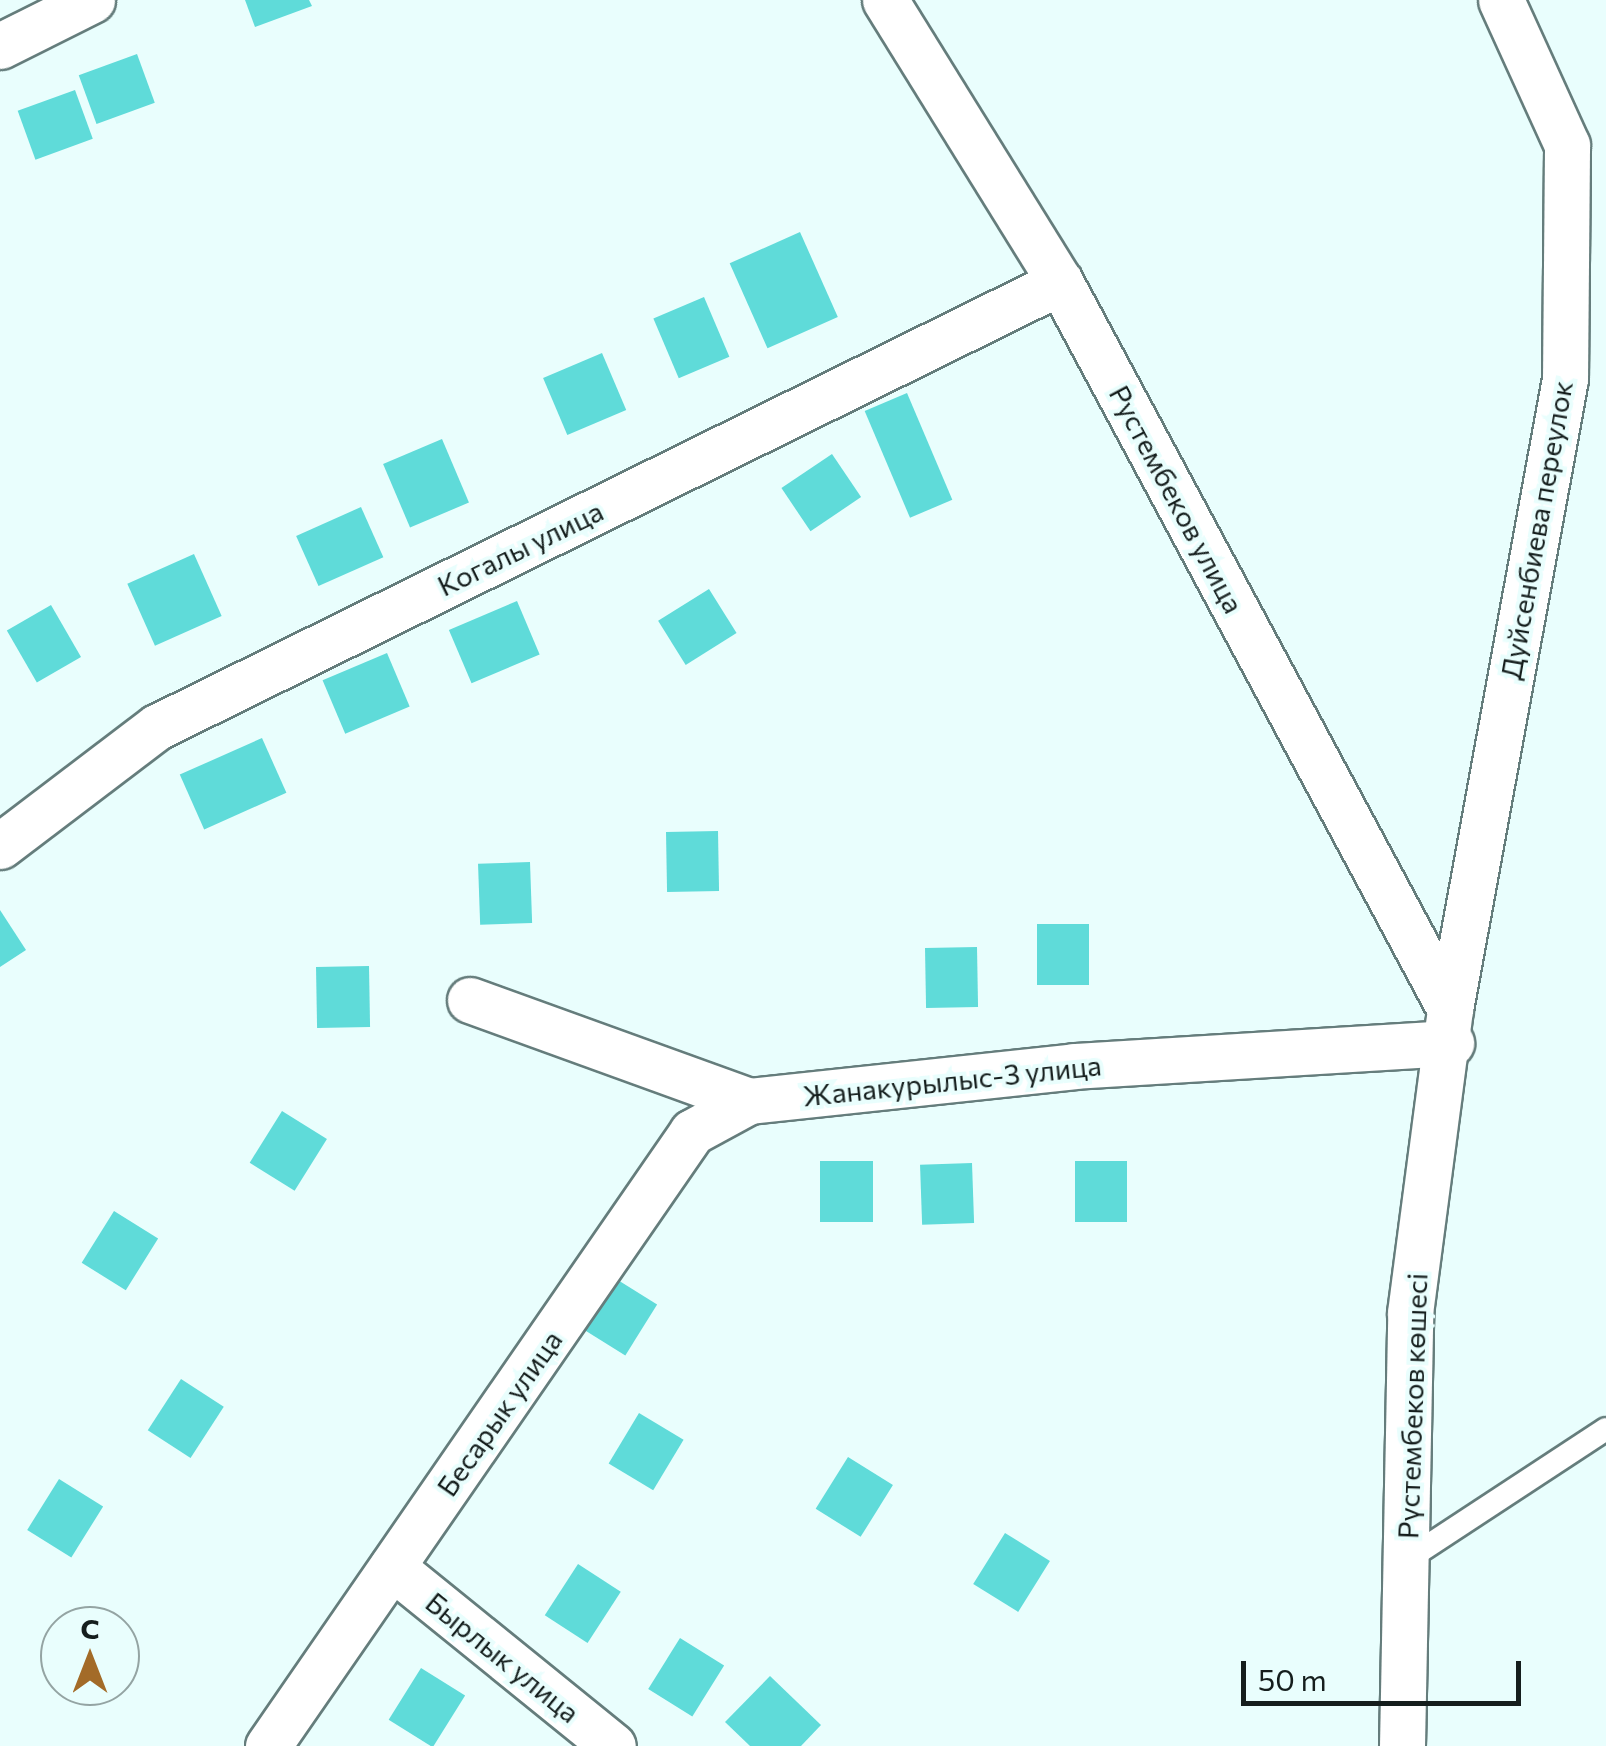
<!DOCTYPE html>
<html>
<head>
<meta charset="utf-8">
<style>
  body { margin:0 }
  #map { position:relative; width:1606px; height:1746px; overflow:hidden; background:#e9fefd; font-family:Commissioner,sans-serif }
  div>[style] { position:absolute }
  .building>* { inset:0; background:#5fdbd9; transform-origin:0 0 }
  .roads { filter:drop-shadow(2px 0 #657d7c) drop-shadow(-2px 0 #657d7c) drop-shadow(0 2px #657d7c) drop-shadow(0 -2px #657d7c) }
  .service>* { height:22px; margin:-11px; padding:0 11px; transform-origin:11px; border-radius:11px; background:#fff }
  .minor>* { height:45px; margin:-22.5px; padding:0 22.5px; transform-origin:22.5px; border-radius:22.5px; background:#fff }
  span { translate:-50% -50%; white-space:nowrap; text-align:center; line-height:1.15; -webkit-text-stroke:8px #e9fefd; paint-order:stroke }
  .street-label { font-size:28px; color:#151e1d }
  .north { position:absolute; left:40px; top:1606px; width:100px; height:100px; box-sizing:border-box; background:#e9fefd; border:2px solid #94a4a3; border-radius:50%; rotate:0deg; font-size:28px; font-weight:700; line-height:40px; text-align:center; color:#151e1d }
  .north::after { content:''; display:block; margin:auto; width:35px; height:45px; background:#a36b28; clip-path:polygon(50% 0,100% 100%,50% 72%,0 100%) }
  .scale { position:absolute; left:1241px; top:1661px; width:280px; height:45px; box-sizing:border-box; border:5px solid #151e1d; border-top:0; padding-left:12px; font-size:30px; line-height:35px; white-space:nowrap; color:#151e1d; -webkit-text-stroke:8px #e9fefd; paint-order:stroke }
</style>
</head>
<body>
<div id="map">
  <div class="building">
    <i style="clip-path:polygon(245px 0,309px 0,312px 6px,255px 27px)"></i>
    <i style="left:137px;top:54px;width:52px;height:62px;rotate:70deg"></i>
    <i style="left:75px;top:90px;width:52px;height:61px;rotate:70deg"></i>
    <i style="left:800px;top:232px;width:93px;height:77px;rotate:66deg"></i>
    <i style="left:704px;top:297px;width:65px;height:55px;rotate:67deg"></i>
    <i style="left:602px;top:353px;width:62px;height:64px;rotate:67deg"></i>
    <i style="left:907px;top:393px;width:116px;height:46px;rotate:67deg"></i>
    <i style="left:442px;top:439px;width:69px;height:64px;rotate:67deg"></i>
    <i style="left:832px;top:454px;width:52px;height:61px;rotate:56deg"></i>
    <i style="left:361px;top:507px;width:55px;height:71px;rotate:66deg"></i>
    <i style="left:194px;top:554px;width:68px;height:73px;rotate:66deg"></i>
    <i style="left:709px;top:589px;width:52px;height:60px;rotate:58deg"></i>
    <i style="left:517px;top:601px;width:58px;height:74px;rotate:67deg"></i>
    <i style="left:51px;top:605px;width:60px;height:51px;rotate:60deg"></i>
    <i style="left:387px;top:653px;width:58px;height:70px;rotate:67deg"></i>
    <i style="left:262px;top:738px;width:60px;height:90px;rotate:66deg"></i>
    <i style="left:718px;top:831px;width:60px;height:52px;rotate:89deg"></i>
    <i style="left:530px;top:862px;width:61px;height:52px;rotate:88deg"></i>
    <i style="clip-path:polygon(0 910px,26px 950px,0 967px)"></i>
    <i style="left:1037px;top:924px;width:52px;height:61px"></i>
    <i style="left:977px;top:947px;width:60px;height:52px;rotate:89deg"></i>
    <i style="left:369px;top:966px;width:61px;height:53px;rotate:89deg"></i>
    <i style="left:282px;top:1111px;width:53px;height:61px;rotate:32deg"></i>
    <i style="left:820px;top:1161px;width:53px;height:61px"></i>
    <i style="left:1075px;top:1161px;width:52px;height:61px"></i>
    <i style="left:972px;top:1163px;width:60px;height:52px;rotate:88deg"></i>
    <i style="left:114px;top:1211px;width:52px;height:61px;rotate:32deg"></i>
    <i style="left:613px;top:1277px;width:52px;height:60px;rotate:32deg"></i>
    <i style="left:181px;top:1379px;width:51px;height:61px;rotate:33deg"></i>
    <i style="left:639px;top:1413px;width:52px;height:59px;rotate:31deg"></i>
    <i style="left:848px;top:1457px;width:53px;height:61px;rotate:32deg"></i>
    <i style="left:59px;top:1479px;width:52px;height:60px;rotate:32deg"></i>
    <i style="left:1005px;top:1533px;width:53px;height:60px;rotate:32deg"></i>
    <i style="left:578px;top:1564px;width:51px;height:61px;rotate:33deg"></i>
    <i style="left:680px;top:1638px;width:52px;height:60px;rotate:32deg"></i>
    <i style="left:421px;top:1668px;width:52px;height:61px;rotate:32deg"></i>
    <i style="clip-path:polygon(770px 1676px,821px 1725px,801px 1746px,750px 1746px,725px 1722px)"></i>
  </div>
  <div class="roads">
    <div class="service">
      <i style="left:1405px;top:1561px;width:240px;rotate:-33.3deg"></i>
    </div>
    <div class="minor">
      <i style="left:885px;top:0;width:332px;rotate:58.2deg"></i>
      <i style="left:1060px;top:282px;width:825px;rotate:61.79deg"></i>
      <i style="left:0;top:46px;width:103px;rotate:-26.6deg"></i>
      <i style="left:0;top:846px;width:197px;rotate:-37.2deg"></i>
      <i style="left:157px;top:727px;width:1007px;rotate:-26.23deg"></i>
      <i style="left:470px;top:1000px;width:297px;rotate:19.9deg"></i>
      <i style="left:749px;top:1101px;width:327px;rotate:-6.1deg"></i>
      <i style="left:1074px;top:1066px;width:378px;rotate:-3.5deg"></i>
      <i style="left:392px;top:1567px;width:284px;rotate:39deg"></i>
      <i style="left:268px;top:1746px;width:746px;rotate:-55.37deg"></i>
      <i style="left:692px;top:1132px;width:65px;rotate:-28.5deg"></i>
      <i style="left:1402px;top:1746px;width:433px;rotate:-88.9deg"></i>
      <i style="left:1410px;top:1313px;width:307px;rotate:-82.5deg"></i>
      <i style="left:1450px;top:1009px;width:640px;rotate:-79.66deg"></i>
      <i style="left:1565px;top:379px;width:234px;rotate:-89.5deg"></i>
      <i style="left:1567px;top:145px;width:159px;rotate:-114.5deg"></i>
    </div>
  </div>
  <div class="street-label">
    <span style="left:1177px;top:499px;rotate:62deg">Рустембеков улица</span>
    <span style="left:1536px;top:530px;rotate:-80deg">Дуйсенбиева переулок</span>
    <span style="left:520px;top:548px;rotate:-26deg">Когалы улица</span>
    <span style="left:952px;top:1080px;rotate:-6deg">Жанакурылыс-3 улица</span>
    <span style="left:1412px;top:1406px;rotate:-88deg">Рүстембеков көшесі</span>
    <span style="left:499px;top:1413px;rotate:-55deg">Бесарык улица</span>
    <span style="left:503px;top:1657px;rotate:39deg">Бырлык улица</span>
  </div>
  <div class="north">С</div>
  <div class="scale">50 m</div>
</div>
</body>
</html>
